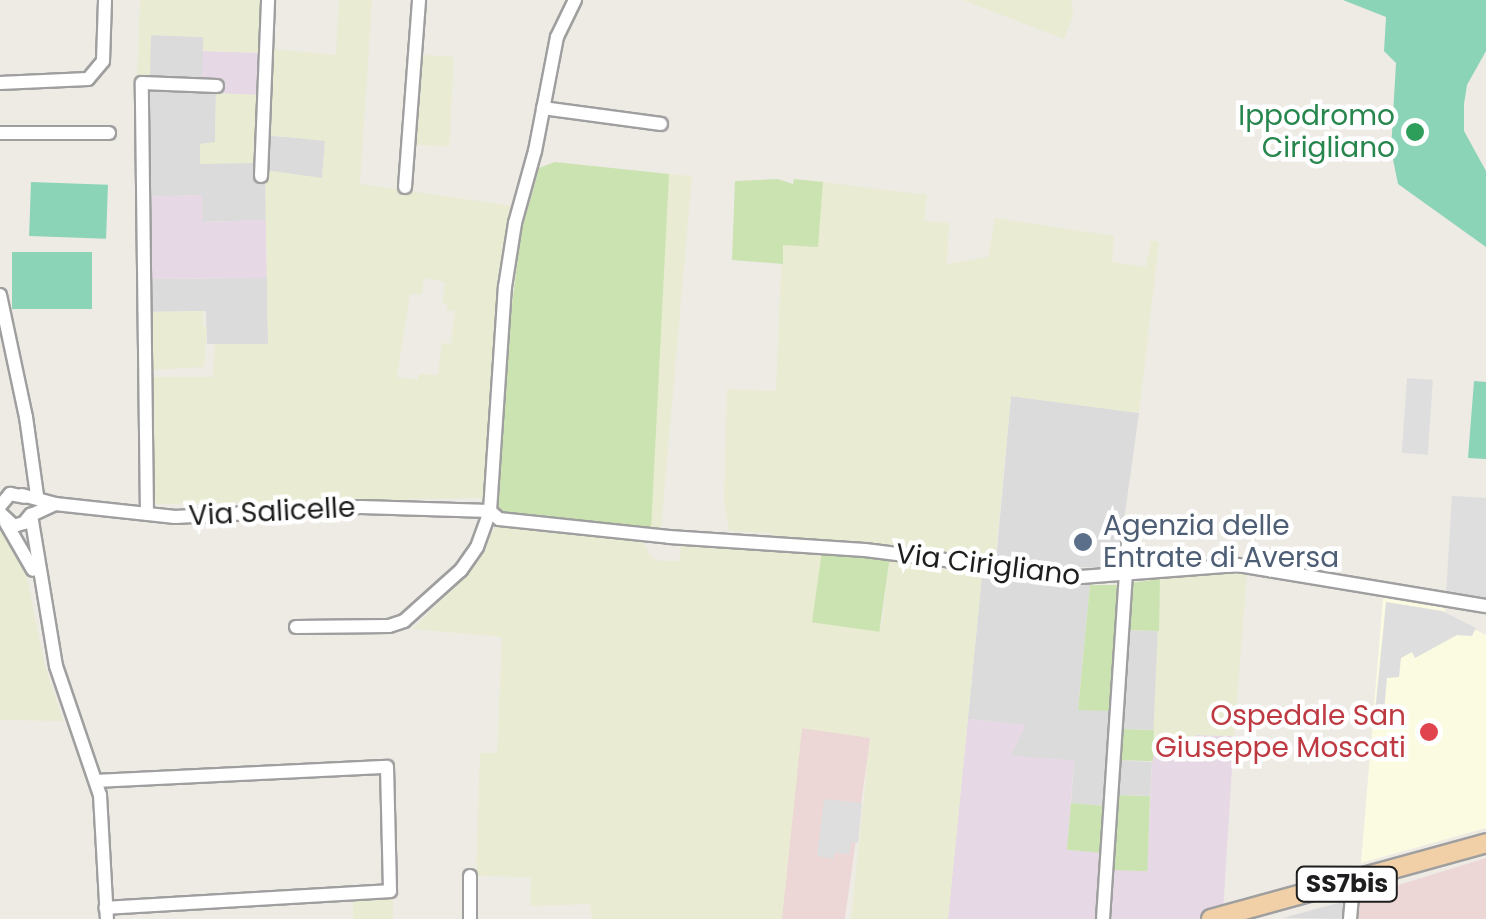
<!DOCTYPE html>
<html>
<head>
<meta charset="utf-8">
<style>
  body { margin:0 }
  #map { position:relative; width:1486px; height:919px; overflow:hidden; background:#eeebe5; font-family:Poppins,sans-serif }
  div>[style] { position:absolute }
  .residential>* { inset:0; background:#dcdbdb }
  .commercial>* { inset:0; background:#edd7d6; transform-origin:0 0 }
  .industrial>* { inset:0; background:#e6d8e4; transform-origin:0 0 }
  .education>* { inset:0; background:#fbfbe1 }
  .farmland>* { inset:0; background:#e9ebd2; transform-origin:0 0 }
  .grass>* { inset:0; background:#cae3b1; transform-origin:0 0 }
  .pitch>* { inset:0; background:#8cd4b7; transform-origin:0 0 }
  .parking>* { inset:0; background:#dedede; transform-origin:0 0 }
  .roads { filter:drop-shadow(2px 0 #9f9f9f) drop-shadow(-2px 0 #9f9f9f) drop-shadow(0 2px #9f9f9f) drop-shadow(0 -2px #9f9f9f) }
  .minor>* { height:12px; margin:-6px; padding:0 6px; transform-origin:6px; border-radius:6px; background:#fff }
  .major>* { height:18px; margin:-9px; padding:0 9px; transform-origin:9px; border-radius:9px; background:#f2d0a7 }
  .dots>* { width:28px; height:28px; translate:-50% -50%; box-sizing:border-box; border:5px solid #fff; border-radius:50% }
  span { translate:-50% -50%; white-space:nowrap; text-align:center; line-height:1.15; -webkit-text-stroke:9px #fff; paint-order:stroke }
  .shield-label span { padding:2px 8px; background:#fff; border:2px solid; border-radius:8px; -webkit-text-stroke-width:0 }
  .shield-label { font-size:25px; color:#1e1e1e; font-weight:700 }
  .leisure-label { font-size:28px; color:#27864d }
  .right { translate:-100% -50%; text-align:right }
  .street-label { font-size:28px; color:#1e1e1e }
  .service-label { font-size:28px; color:#4e5e75 }
  .left { translate:0 -50%; text-align:left }
  .health-label { font-size:28px; color:#be3a42 }
</style>
</head>
<body>
<div id="map">
  <div class="residential">
    <i style="clip-path:polygon(150px 35px,204px 37px,202px 92px,216px 93px,215px 143px,200px 144px,200px 163px,260px 135px,325px 140px,322px 179px,265px 171px,266px 220px,203px 222px,201px 195px,139px 197px,137px 77px,150px 76px)"></i>
    <i style="clip-path:polygon(267px 278px,268px 344px,207px 344px,206px 311px,142px 312px,140px 279px)"></i>
    <i style="clip-path:polygon(1011px 396px,1139px 413px,1124px 520px,1135px 523px,1131px 570px,996px 562px)"></i>
    <i style="clip-path:polygon(982px 575px,1090px 585px,1078px 709px,1116px 630px,1159px 631px,1154px 730px,1121px 729px,1119px 760px,1152px 762px,1150px 796px,1117px 795px,1116px 807px,1071px 803px,1074px 761px,1010px 756px,1025px 725px,968px 719px)"></i>
    <i style="clip-path:polygon(1360px 897px,1358px 919px,1283px 918px)"></i>
  </div>
  <div class="commercial">
    <i style="left:802px;top:728px;width:69px;height:192px;rotate:8deg"></i>
    <i style="clip-path:polygon(1486px 858px,1486px 919px,1358px 919px,1360px 897px)"></i>
  </div>
  <div class="industrial">
    <i style="left:203px;top:51px;width:60px;height:42px;rotate:2deg"></i>
    <i style="clip-path:polygon(202px 195px,203px 222px,266px 220px,267px 278px,140px 279px,139px 197px)"></i>
    <i style="clip-path:polygon(968px 719px,1026px 725px,1011px 756px,1074px 760px,1067px 850px,1113px 853px,1113px 870px,1147px 871px,1153px 739px,1193px 743px,1195px 735px,1234px 736px,1223px 912px,1200px 919px,948px 919px)"></i>
  </div>
  <div class="education">
    <i style="clip-path:polygon(1383px 598px,1445px 608px,1444px 614px,1486px 635px,1486px 828px,1361px 863px)"></i>
  </div>
  <div class="farmland">
    <i style="clip-path:polygon(140px 0,265px 0,263px 53px,203px 51px,203px 37px,151px 35px,150px 77px,137px 77px)"></i>
    <i style="clip-path:polygon(evenodd,339px 0,372px 0,360px 184px,514px 206px,485px 498px,155px 504px,151px 377px,213px 377px,215px 344px,268px 344px,265px 170px,322px 178px,325px 141px,268px 135px,272px 49px,336px 55px,339px 0,424px 278px,445px 282px,442px 303px,447px 304px,447px 310px,455px 311px,451px 344px,442px 343px,438px 375px,419px 374px,417px 380px,397px 377px,410px 294px,422px 294px,424px 278px)"></i>
    <i style="clip-path:polygon(963px 0,1071px 0,1073px 16px,1064px 39px)"></i>
    <i style="left:421px;top:55px;width:33px;height:90px;rotate:3deg"></i>
    <i style="clip-path:polygon(216px 93px,261px 95px,255px 163px,200px 164px,200px 144px,215px 142px)"></i>
    <i style="left:669px;top:174px;width:23px;height:355px;rotate:5deg"></i>
    <i style="clip-path:polygon(823px 182px,927px 195px,924px 221px,949px 223px,947px 264px,988px 257px,995px 218px,1114px 236px,1112px 262px,1146px 267px,1151px 240px,1159px 242px,1139px 413px,1011px 396px,995px 562px,773px 541px,772px 533px,729px 531px,724px 502px,727px 389px,776px 391px,782px 245px,818px 246px)"></i>
    <i style="clip-path:polygon(203px 311px,203px 327px,207px 327px,204px 367px,150px 370px,149px 312px)"></i>
    <i style="clip-path:polygon(497px 524px,640px 539px,652px 558px,660px 561px,680px 561px,681px 543px,822px 551px,815px 623px,882px 624px,889px 560px,982px 575px,948px 919px,851px 919px,870px 738px,802px 728px,782px 919px,592px 919px,590px 904px,530px 906px,531px 877px,476px 876px,480px 753px,497px 753px,502px 637px,413px 629px,473px 567px)"></i>
    <i style="clip-path:polygon(0 528px,26px 574px,45px 666px,63px 721px,0 720px)"></i>
    <i style="clip-path:polygon(1221px 573px,1247px 573px,1234px 736px,1195px 735px,1194px 743px,1153px 739px,1160px 579px)"></i>
    <i style="left:393px;top:898px;width:21px;height:40px;rotate:90deg"></i>
  </div>
  <div class="grass">
    <i style="clip-path:polygon(555px 162px,669px 174px,651px 529px,503px 516px,495px 509px,507px 344px,521px 233px,539px 168px)"></i>
    <i style="clip-path:polygon(778px 179px,793px 184px,794px 179px,823px 182px,818px 247px,783px 245px,783px 264px,732px 260px,735px 181px)"></i>
    <i style="left:822px;top:551px;width:68px;height:72px;rotate:8deg"></i>
    <i style="clip-path:polygon(1160px 579px,1159px 631px,1127px 630px,1130px 583px)"></i>
    <i style="clip-path:polygon(1090px 585px,1117px 585px,1111px 711px,1078px 710px)"></i>
    <i style="left:1120px;top:729px;width:34px;height:31px;rotate:2deg"></i>
    <i style="left:1116px;top:795px;width:34px;height:75px;rotate:2deg"></i>
    <i style="left:1071px;top:803px;width:34px;height:47px;rotate:5deg"></i>
  </div>
  <div class="pitch">
    <i style="clip-path:polygon(1343px 0,1486px 0,1486px 51px,1467px 85px,1464px 104px,1464px 131px,1486px 171px,1486px 247px,1398px 184px,1391px 150px,1396px 63px,1384px 51px,1386px 17px)"></i>
    <i style="left:31px;top:182px;width:77px;height:54px;rotate:2deg"></i>
    <i style="left:12px;top:252px;width:80px;height:57px"></i>
    <i style="clip-path:polygon(1474px 381px,1486px 382px,1486px 459px,1468px 458px)"></i>
  </div>
  <div class="parking">
    <i style="left:1407px;top:378px;width:26px;height:75px;rotate:4deg"></i>
    <i style="clip-path:polygon(1452px 496px,1486px 498px,1486px 600px,1446px 595px)"></i>
    <i style="clip-path:polygon(1386px 602px,1442px 611px,1476px 628px,1472px 636px,1457px 635px,1415px 658px,1412px 652px,1401px 658px,1399px 677px,1387px 678px,1383px 723px,1374px 722px)"></i>
    <i style="clip-path:polygon(824px 799px,862px 803px,858px 843px,851px 842px,850px 854px,835px 853px,834px 859px,817px 856px)"></i>
  </div>
  <div class="roads">
    <div class="minor">
      <i style="left:0;top:83px;width:88px;rotate:-2.6deg"></i>
      <i style="left:88px;top:79px;width:23px;rotate:-50deg"></i>
      <i style="left:103px;top:61px;width:61px;rotate:-88.1deg"></i>
      <i style="left:543px;top:108px;width:119px;rotate:7.7deg"></i>
      <i style="left:0;top:133px;width:109px"></i>
      <i style="left:261px;top:176px;width:176px;rotate:-87.7deg"></i>
      <i style="left:405px;top:187px;width:188px;rotate:-85.7deg"></i>
      <i style="left:0;top:295px;width:125px;rotate:78deg"></i>
      <i style="left:26px;top:417px;width:79px;rotate:82deg"></i>
      <i style="left:22px;top:495px;width:34px;rotate:15deg"></i>
      <i style="left:55px;top:504px;width:121px;rotate:6.2deg"></i>
      <i style="left:175px;top:517px;width:186px;rotate:-3.1deg"></i>
      <i style="left:361px;top:507px;width:129px;rotate:1.8deg"></i>
      <i style="left:55px;top:504px;width:26px;rotate:155deg"></i>
      <i style="left:31px;top:515px;width:153px;rotate:80.6deg"></i>
      <i style="left:56px;top:666px;width:136px;rotate:71.2deg"></i>
      <i style="left:100px;top:795px;width:124px;rotate:86.8deg"></i>
      <i style="left:0;top:506px;width:16px;rotate:-50deg"></i>
      <i style="left:10px;top:494px;width:15px;rotate:11deg"></i>
      <i style="left:490px;top:511px;width:12px;rotate:42deg"></i>
      <i style="left:499px;top:519px;width:171px;rotate:6deg"></i>
      <i style="left:669px;top:537px;width:196px;rotate:3.8deg"></i>
      <i style="left:865px;top:550px;width:218px;rotate:7.1deg"></i>
      <i style="left:1081px;top:577px;width:157px;rotate:-4.4deg"></i>
      <i style="left:1238px;top:565px;width:251px;rotate:9.4deg"></i>
      <i style="left:0;top:513px;width:19px;rotate:43deg"></i>
      <i style="left:14px;top:526px;width:10px;rotate:-17deg"></i>
      <i style="left:24px;top:523px;width:11px;rotate:-52deg"></i>
      <i style="left:147px;top:514px;width:431px;rotate:-90.7deg"></i>
      <i style="left:142px;top:83px;width:75px;rotate:2.3deg"></i>
      <i style="left:6px;top:523px;width:54px;rotate:60.1deg"></i>
      <i style="left:296px;top:627px;width:93px;rotate:-0.6deg"></i>
      <i style="left:389px;top:626px;width:16px;rotate:-18deg"></i>
      <i style="left:404px;top:621px;width:76px;rotate:-41.8deg"></i>
      <i style="left:461px;top:570px;width:28px;rotate:-55deg"></i>
      <i style="left:477px;top:547px;width:38px;rotate:-70deg"></i>
      <i style="left:490px;top:511px;width:225px;rotate:-86.2deg"></i>
      <i style="left:505px;top:287px;width:65px;rotate:-81.1deg"></i>
      <i style="left:515px;top:223px;width:75px;rotate:-74.5deg"></i>
      <i style="left:535px;top:151px;width:116px;rotate:-79.1deg"></i>
      <i style="left:557px;top:37px;width:41px;rotate:-64.1deg"></i>
      <i style="left:96px;top:781px;width:291px;rotate:-2.8deg"></i>
      <i style="left:387px;top:767px;width:124px;rotate:88.6deg"></i>
      <i style="left:390px;top:891px;width:285px;rotate:176.6deg"></i>
      <i style="left:470px;top:919px;width:43px;rotate:-90deg"></i>
      <i style="left:1103px;top:919px;width:395px;rotate:-86.2deg"></i>
      <i style="left:1350px;top:919px;width:37px;rotate:-85deg"></i>
    </div>
    <div class="major">
      <i style="left:1211px;top:919px;width:285px;rotate:-15.4deg"></i>
    </div>
  </div>
  <div class="dots">
    <i style="left:1415px;top:132px;background:#2e9e5b"></i>
    <i style="left:1083px;top:542px;background:#5c6f8a"></i>
    <i style="left:1429px;top:732px;background:#e0444e"></i>
  </div>
  <div class="shield-label">
    <span style="left:1347px;top:884px">SS7bis</span>
  </div>
  <div class="leisure-label">
    <span class="right" style="left:1395px;top:132px">Ippodromo<br>Cirigliano</span>
  </div>
  <div class="street-label">
    <span style="left:272px;top:512px;rotate:-3deg">Via Salicelle</span>
    <span style="left:988px;top:565px;rotate:7deg">Via Cirigliano</span>
  </div>
  <div class="service-label">
    <span class="left" style="left:1103px;top:542px">Agenzia delle<br>Entrate di Aversa</span>
  </div>
  <div class="health-label">
    <span class="right" style="left:1406px;top:732px">Ospedale San<br>Giuseppe Moscati</span>
  </div>
</div>
</body>
</html>
